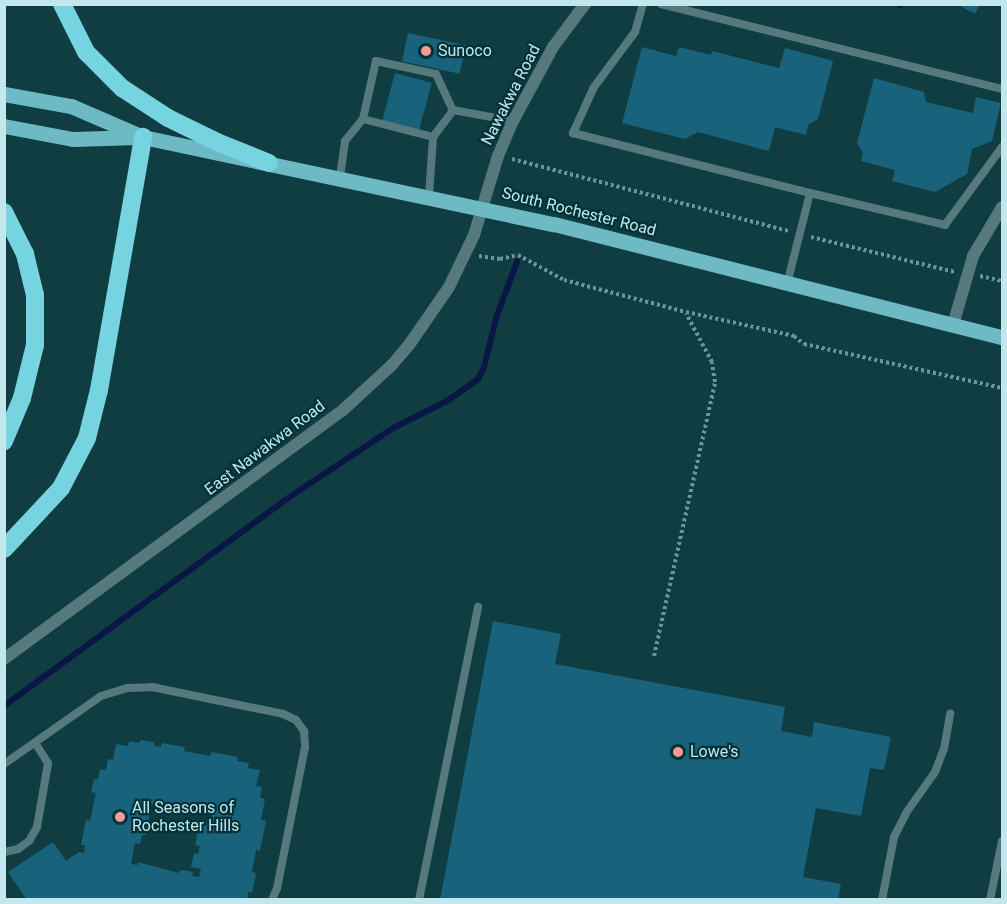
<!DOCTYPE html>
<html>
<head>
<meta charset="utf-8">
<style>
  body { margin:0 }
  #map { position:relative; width:1007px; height:904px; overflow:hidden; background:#103d42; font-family:Roboto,sans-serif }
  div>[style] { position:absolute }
  .stream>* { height:6px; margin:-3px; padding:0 3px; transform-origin:3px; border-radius:3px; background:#091646 }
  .building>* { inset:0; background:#18627c; transform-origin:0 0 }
  .path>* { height:4px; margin-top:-2px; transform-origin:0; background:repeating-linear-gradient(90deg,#6b959a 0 3px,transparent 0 6px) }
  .lane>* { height:8px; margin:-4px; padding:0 4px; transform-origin:4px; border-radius:4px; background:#55797d }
  .street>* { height:12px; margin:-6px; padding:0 6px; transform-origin:6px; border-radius:6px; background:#55797d }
  .primary>* { height:15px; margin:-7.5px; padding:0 7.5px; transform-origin:7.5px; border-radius:7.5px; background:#6dbac4 }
  .highway>* { height:18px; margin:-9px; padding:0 9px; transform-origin:9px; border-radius:9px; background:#76d3e0 }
  .dots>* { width:16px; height:16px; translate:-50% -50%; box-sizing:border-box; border:3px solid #033238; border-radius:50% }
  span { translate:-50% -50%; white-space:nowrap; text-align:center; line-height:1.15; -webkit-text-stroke:4.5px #033238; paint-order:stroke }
  .poi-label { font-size:16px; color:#c2e8ed }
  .left { translate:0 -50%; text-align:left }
  .street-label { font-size:16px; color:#c2e8ed }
  .frame { position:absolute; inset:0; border:6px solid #c2e8ed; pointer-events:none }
</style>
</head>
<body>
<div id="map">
  <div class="stream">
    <i style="left:900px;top:5px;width:1px;rotate:-90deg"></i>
    <i style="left:4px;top:706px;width:359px;rotate:-36.2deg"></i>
    <i style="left:294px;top:494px;width:121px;rotate:-33.6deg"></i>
    <i style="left:395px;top:427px;width:58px;rotate:-26.6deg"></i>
    <i style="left:447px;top:401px;width:38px;rotate:-35deg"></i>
    <i style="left:478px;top:379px;width:13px;rotate:-63deg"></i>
    <i style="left:484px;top:367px;width:54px;rotate:-76deg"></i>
    <i style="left:497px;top:315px;width:57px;rotate:-69.3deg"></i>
  </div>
  <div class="building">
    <i style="clip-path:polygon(956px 4px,980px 4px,975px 14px)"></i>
    <i style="left:408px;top:33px;width:59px;height:29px;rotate:12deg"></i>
    <i style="clip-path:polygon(642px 47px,676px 56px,679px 47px,711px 55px,712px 51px,779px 68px,785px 48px,833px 61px,818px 119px,808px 125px,806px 135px,775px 127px,769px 151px,698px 132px,685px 139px,622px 123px)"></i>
    <i style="left:395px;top:73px;width:38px;height:49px;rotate:15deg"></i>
    <i style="clip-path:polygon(874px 78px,924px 92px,926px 102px,973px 113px,976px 97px,1001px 103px,992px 141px,972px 149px,967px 174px,935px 192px,892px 181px,895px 170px,861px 161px,863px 153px,857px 143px)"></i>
    <i style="clip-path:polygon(493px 621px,561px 634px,555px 664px,785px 707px,781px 731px,812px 737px,814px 722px,891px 737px,884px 770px,870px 768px,861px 816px,816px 808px,803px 877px,841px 884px,838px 900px,440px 900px)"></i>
    <i style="clip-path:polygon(evenodd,140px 740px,154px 742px,154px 746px,161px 747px,162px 743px,185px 747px,184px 751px,211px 756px,211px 752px,238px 757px,237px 761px,249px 763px,248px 768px,260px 770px,256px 786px,262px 787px,260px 798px,265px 799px,261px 820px,266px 821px,260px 851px,256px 850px,252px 872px,256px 873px,252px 893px,248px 892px,247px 900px,27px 900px,8px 872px,53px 842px,66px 861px,79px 852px,84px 853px,85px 845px,81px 845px,86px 820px,90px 821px,96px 793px,91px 792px,94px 779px,98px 779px,100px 769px,106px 770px,108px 759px,113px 760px,116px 744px,128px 746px,129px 741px,139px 743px,140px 740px,144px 799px,149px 801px,149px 804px,173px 808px,174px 805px,191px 808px,191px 812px,204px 815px,205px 811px,212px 812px,209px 823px,200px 821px,195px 845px,200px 846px,198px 854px,194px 853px,191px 867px,201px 869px,199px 877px,192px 876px,193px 872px,180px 870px,179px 873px,138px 862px,138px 865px,131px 864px,135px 843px,140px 844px,142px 835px,146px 835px,150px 811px,142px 810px,144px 799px)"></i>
  </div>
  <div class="path">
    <i style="left:512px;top:159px;width:286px;rotate:14.6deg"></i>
    <i style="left:811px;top:237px;width:148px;rotate:13.7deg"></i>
    <i style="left:479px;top:256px;width:21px;rotate:8deg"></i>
    <i style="left:500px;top:259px;width:18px;rotate:-13deg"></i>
    <i style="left:518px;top:255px;width:52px;rotate:28.5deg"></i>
    <i style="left:564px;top:280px;width:126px;rotate:14.7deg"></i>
    <i style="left:686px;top:312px;width:111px;rotate:12.5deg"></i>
    <i style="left:794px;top:336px;width:13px;rotate:39deg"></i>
    <i style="left:804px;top:344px;width:203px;rotate:12.5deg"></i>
    <i style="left:980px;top:276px;width:23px;rotate:13deg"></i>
    <i style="left:654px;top:656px;width:281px;rotate:-77.4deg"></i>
    <i style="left:715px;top:382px;width:20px;rotate:-99deg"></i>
    <i style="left:712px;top:362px;width:55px;rotate:-118deg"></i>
  </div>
  <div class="lane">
    <i style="left:643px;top:4px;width:29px;rotate:106deg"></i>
    <i style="left:635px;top:32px;width:69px;rotate:126.7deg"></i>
    <i style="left:594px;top:87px;width:51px;rotate:114.5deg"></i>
    <i style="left:573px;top:133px;width:244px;rotate:14.2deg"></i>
    <i style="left:661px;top:4px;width:351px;rotate:14deg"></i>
    <i style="left:363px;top:119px;width:59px;rotate:-77.4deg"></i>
    <i style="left:376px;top:61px;width:61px;rotate:12.2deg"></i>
    <i style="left:436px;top:74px;width:40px;rotate:65deg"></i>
    <i style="left:340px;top:177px;width:36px;rotate:-82deg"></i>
    <i style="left:345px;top:141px;width:28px;rotate:-51deg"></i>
    <i style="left:363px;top:119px;width:72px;rotate:14.4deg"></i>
    <i style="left:429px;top:196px;width:59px;rotate:-86.1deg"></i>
    <i style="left:433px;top:137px;width:34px;rotate:-53deg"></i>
    <i style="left:453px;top:110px;width:61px;rotate:10.4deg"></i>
    <i style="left:787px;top:284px;width:94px;rotate:-75.8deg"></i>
    <i style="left:810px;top:193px;width:139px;rotate:13.3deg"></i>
    <i style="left:945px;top:225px;width:97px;rotate:-53.8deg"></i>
    <i style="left:4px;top:764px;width:118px;rotate:-35deg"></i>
    <i style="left:101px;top:696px;width:27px;rotate:-17deg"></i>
    <i style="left:127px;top:688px;width:25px;rotate:-2deg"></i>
    <i style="left:152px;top:687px;width:134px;rotate:11.6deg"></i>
    <i style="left:283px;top:714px;width:14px;rotate:25deg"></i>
    <i style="left:296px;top:720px;width:14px;rotate:54deg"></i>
    <i style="left:304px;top:731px;width:16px;rotate:86deg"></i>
    <i style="left:305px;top:747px;width:144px;rotate:101.2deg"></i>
    <i style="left:277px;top:888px;width:13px;rotate:113deg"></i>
    <i style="left:4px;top:852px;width:14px;rotate:-12deg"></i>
    <i style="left:18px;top:849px;width:14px;rotate:-36deg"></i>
    <i style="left:29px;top:841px;width:16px;rotate:-60deg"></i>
    <i style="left:37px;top:827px;width:65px;rotate:-80.2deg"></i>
    <i style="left:48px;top:763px;width:24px;rotate:-123deg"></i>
    <i style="left:419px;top:900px;width:299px;rotate:-78.6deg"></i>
    <i style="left:882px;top:900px;width:64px;rotate:-79.2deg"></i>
    <i style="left:894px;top:837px;width:27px;rotate:-63deg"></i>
    <i style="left:906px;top:813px;width:50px;rotate:-54.7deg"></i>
    <i style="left:935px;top:772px;width:25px;rotate:-69deg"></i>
    <i style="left:944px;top:749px;width:36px;rotate:-80deg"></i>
    <i style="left:990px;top:900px;width:60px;rotate:-78.5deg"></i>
  </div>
  <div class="street">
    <i style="left:953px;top:325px;width:72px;rotate:-73.8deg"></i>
    <i style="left:973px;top:256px;width:57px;rotate:-59.4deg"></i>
    <i style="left:4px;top:659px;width:421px;rotate:-36.3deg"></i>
    <i style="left:343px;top:410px;width:67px;rotate:-42.6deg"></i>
    <i style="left:392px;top:365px;width:26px;rotate:-50deg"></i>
    <i style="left:409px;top:345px;width:70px;rotate:-55.4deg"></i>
    <i style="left:449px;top:287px;width:58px;rotate:-64.3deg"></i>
    <i style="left:474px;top:235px;width:83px;rotate:-73.1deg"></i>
    <i style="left:498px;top:156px;width:38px;rotate:-67deg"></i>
    <i style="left:513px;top:121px;width:84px;rotate:-61.6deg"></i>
    <i style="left:553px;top:47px;width:54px;rotate:-53.3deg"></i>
  </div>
  <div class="primary">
    <i style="left:4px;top:94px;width:68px;rotate:10.2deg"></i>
    <i style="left:71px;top:106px;width:78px;rotate:23.3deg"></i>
    <i style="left:143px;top:137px;width:420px;rotate:12deg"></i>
    <i style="left:554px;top:224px;width:462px;rotate:14.2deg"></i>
    <i style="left:4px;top:126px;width:70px;rotate:10.7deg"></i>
    <i style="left:73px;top:139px;width:65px;rotate:-1.8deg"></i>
  </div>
  <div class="highway">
    <i style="left:62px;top:4px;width:54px;rotate:63.4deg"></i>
    <i style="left:86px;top:52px;width:51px;rotate:45deg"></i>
    <i style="left:122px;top:88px;width:55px;rotate:33.1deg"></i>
    <i style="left:168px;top:118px;width:55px;rotate:26.1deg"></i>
    <i style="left:217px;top:142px;width:56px;rotate:22deg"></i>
    <i style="left:4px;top:212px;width:47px;rotate:63.4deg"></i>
    <i style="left:25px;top:254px;width:42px;rotate:76.3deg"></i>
    <i style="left:35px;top:295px;width:50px;rotate:90deg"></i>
    <i style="left:35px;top:345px;width:55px;rotate:103.8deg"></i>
    <i style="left:22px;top:398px;width:47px;rotate:112.7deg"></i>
    <i style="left:4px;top:549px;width:83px;rotate:-46.9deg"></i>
    <i style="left:61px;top:488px;width:56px;rotate:-62.5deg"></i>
    <i style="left:87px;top:438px;width:49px;rotate:-76deg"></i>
    <i style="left:99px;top:390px;width:257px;rotate:-80.1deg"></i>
  </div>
  <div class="dots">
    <i style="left:426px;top:51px;background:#f59c93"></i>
    <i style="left:678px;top:752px;background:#f59c93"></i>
    <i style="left:120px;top:817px;background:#f59c93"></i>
  </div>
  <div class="poi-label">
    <span class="left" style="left:438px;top:51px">Sunoco</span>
    <span class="left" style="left:690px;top:752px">Lowe's</span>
    <span class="left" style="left:132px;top:817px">All Seasons of<br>Rochester Hills</span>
  </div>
  <div class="street-label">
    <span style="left:511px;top:95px;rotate:-63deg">Nawakwa Road</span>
    <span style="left:579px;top:212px;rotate:14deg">South Rochester Road</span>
    <span style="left:265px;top:448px;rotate:-37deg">East Nawakwa Road</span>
  </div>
  <div class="frame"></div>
</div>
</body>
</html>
